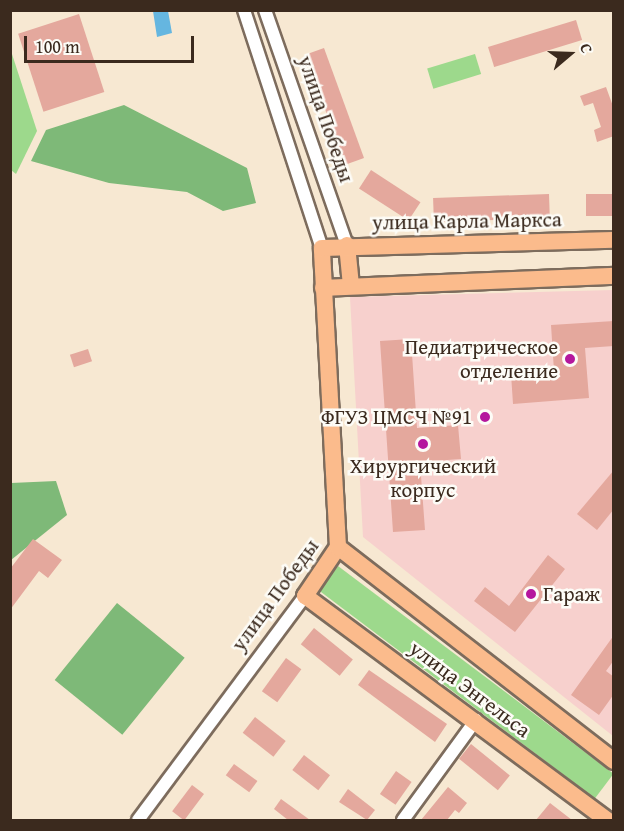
<!DOCTYPE html>
<html>
<head>
<meta charset="utf-8">
<style>
  body { margin:0 }
  #map { position:relative; width:624px; height:831px; overflow:hidden; background:#f7e8d2; font-family:"Gentium Book Plus",serif }
  div>[style] { position:absolute }
  .built>* { inset:0; background:#f7d0cd }
  .green>* { inset:0; background:#9dd98c; transform-origin:0 0 }
  .forest>* { inset:0; background:#7eb978; transform-origin:0 0 }
  .water>* { inset:0; background:#65b6e0 }
  .building>* { inset:0; background:#e4a89d; transform-origin:0 0 }
  .roads { filter:drop-shadow(2px 0 #7d6c5d) drop-shadow(-2px 0 #7d6c5d) drop-shadow(0 2px #7d6c5d) drop-shadow(0 -2px #7d6c5d) }
  .minor>* { height:12px; margin:-6px; padding:0 6px; transform-origin:6px; border-radius:6px; background:#fff }
  .major>* { height:16px; margin:-8px; padding:0 8px; transform-origin:8px; border-radius:8px; background:#fbbb8c }
  .dots>* { width:16px; height:16px; translate:-50% -50%; box-sizing:border-box; border:3px solid #fdfcf7; border-radius:50% }
  span { translate:-50% -50%; white-space:nowrap; text-align:center; line-height:1.15; -webkit-text-stroke:5px #fdfcf7; paint-order:stroke }
  .street-label { font-size:21px; color:#3b2a1e }
  .poi-label { font-size:21px; color:#3b2a1e }
  .right { translate:-100% -50%; text-align:right }
  .left { translate:0 -50%; text-align:left }
  .frame { position:absolute; inset:0; border:12px solid #3b2a1e; pointer-events:none }
  .north { position:absolute; left:540px; top:24px; width:60px; height:60px; -webkit-text-stroke:4px #fdfcf7; paint-order:stroke; rotate:71deg; font-size:16px; font-weight:700; line-height:24px; text-align:center; color:#3b2a1e }
  .north::after { content:''; display:block; margin:auto; width:21px; height:27px; background:#3b2a1e; clip-path:polygon(50% 0,100% 100%,50% 72%,0 100%) }
  .scale { position:absolute; left:24px; top:36px; width:170px; height:27px; box-sizing:border-box; border:3px solid #3b2a1e; border-top:0; padding-left:8px; font-size:18px; line-height:21px; white-space:nowrap; color:#3b2a1e; -webkit-text-stroke:4px #fdfcf7; paint-order:stroke }
</style>
</head>
<body>
<div id="map">
  <div class="built">
    <i style="clip-path:polygon(613px 290px,613px 736px,363px 537px,350px 297px)"></i>
  </div>
  <div class="green">
    <i style="clip-path:polygon(11px 51px,37px 131px,16px 174px,11px 170px)"></i>
    <i style="left:475px;top:54px;width:21px;height:50px;rotate:73deg"></i>
    <i style="left:338px;top:566px;width:345px;height:31px;rotate:37deg"></i>
  </div>
  <div class="forest">
    <i style="clip-path:polygon(124px 105px,247px 168px,256px 203px,223px 211px,187px 192px,109px 183px,31px 161px,46px 130px)"></i>
    <i style="clip-path:polygon(56px 481px,67px 515px,11px 560px,11px 483px)"></i>
    <i style="left:117px;top:603px;width:87px;height:99px;rotate:39deg"></i>
  </div>
  <div class="water">
    <i style="clip-path:polygon(153px 11px,168px 11px,172px 33px,157px 37px)"></i>
  </div>
  <div class="building">
    <i style="left:79px;top:14px;width:82px;height:64px;rotate:72deg"></i>
    <i style="left:576px;top:20px;width:21px;height:92px;rotate:73deg"></i>
    <i style="left:324px;top:48px;width:117px;height:20px;rotate:70deg"></i>
    <i style="clip-path:polygon(606px 87px,614px 109px,614px 136px,597px 142px,594px 130px,601px 127px,593px 103px,584px 106px,580px 96px)"></i>
    <i style="left:371px;top:170px;width:59px;height:22px;rotate:33deg"></i>
    <i style="left:549px;top:194px;width:24px;height:116px;rotate:88deg"></i>
    <i style="left:614px;top:194px;width:22px;height:28px;rotate:90deg"></i>
    <i style="clip-path:polygon(614px 321px,614px 346px,585px 348px,589px 398px,513px 404px,511px 374px,554px 371px,551px 325px)"></i>
    <i style="clip-path:polygon(411px 339px,417px 428px,458px 425px,461px 459px,420px 462px,425px 530px,393px 532px,380px 341px)"></i>
    <i style="left:88px;top:349px;width:13px;height:19px;rotate:72deg"></i>
    <i style="clip-path:polygon(614px 470px,614px 509px,597px 530px,577px 514px)"></i>
    <i style="clip-path:polygon(33px 539px,62px 560px,48px 578px,39px 571px,10px 610px,10px 569px)"></i>
    <i style="clip-path:polygon(548px 555px,565px 569px,515px 632px,474px 601px,485px 587px,509px 606px)"></i>
    <i style="left:314px;top:628px;width:50px;height:21px;rotate:39deg"></i>
    <i style="clip-path:polygon(614px 635px,614px 660px,606px 671px,614px 677px,614px 694px,599px 715px,571px 695px)"></i>
    <i style="left:286px;top:658px;width:19px;height:41px;rotate:36deg"></i>
    <i style="clip-path:polygon(369px 670px,447px 724px,435px 742px,358px 685px)"></i>
    <i style="left:255px;top:717px;width:39px;height:20px;rotate:38deg"></i>
    <i style="left:471px;top:744px;width:50px;height:19px;rotate:39deg"></i>
    <i style="left:304px;top:755px;width:33px;height:19px;rotate:38deg"></i>
    <i style="left:234px;top:764px;width:29px;height:14px;rotate:36deg"></i>
    <i style="left:396px;top:771px;width:19px;height:28px;rotate:35deg"></i>
    <i style="left:192px;top:785px;width:15px;height:33px;rotate:37deg"></i>
    <i style="clip-path:polygon(448px 787px,467px 803px,459px 813px,455px 810px,447px 820px,421px 820px)"></i>
    <i style="clip-path:polygon(348px 789px,375px 810px,367px 820px,339px 802px)"></i>
    <i style="clip-path:polygon(281px 799px,310px 820px,288px 820px,274px 809px)"></i>
    <i style="clip-path:polygon(550px 803px,572px 820px,536px 820px)"></i>
  </div>
  <div class="roads">
    <div class="minor">
      <i style="left:244px;top:10px;width:250px;rotate:71.9deg"></i>
      <i style="left:265px;top:10px;width:249px;rotate:70.8deg"></i>
      <i style="left:138px;top:820px;width:279px;rotate:-53.3deg"></i>
      <i style="left:403px;top:820px;width:124px;rotate:-53.9deg"></i>
    </div>
    <div class="major">
      <i style="left:347px;top:245px;width:41px;rotate:84.4deg"></i>
      <i style="left:323px;top:288px;width:291px;rotate:-2.4deg"></i>
      <i style="left:338px;top:547px;width:349px;rotate:37.8deg"></i>
      <i style="left:607px;top:820px;width:376px;rotate:-143.4deg"></i>
      <i style="left:305px;top:596px;width:59px;rotate:-56deg"></i>
      <i style="left:338px;top:547px;width:299px;rotate:-93.1deg"></i>
      <i style="left:322px;top:248px;width:292px;rotate:-1.6deg"></i>
    </div>
  </div>
  <div class="dots">
    <i style="left:570px;top:359px;background:#b5179e"></i>
    <i style="left:485px;top:417px;background:#b5179e"></i>
    <i style="left:423px;top:444px;background:#b5179e"></i>
    <i style="left:531px;top:594px;background:#b5179e"></i>
  </div>
  <div class="street-label">
    <span style="left:326px;top:119px;rotate:71deg">улица Победы</span>
    <span style="left:467px;top:221px;rotate:-1deg">улица Карла Маркса</span>
    <span style="left:275px;top:595px;rotate:-54deg">улица Победы</span>
    <span style="left:470px;top:689px;rotate:37deg">улица Энгельса</span>
  </div>
  <div class="poi-label">
    <span class="right" style="left:558px;top:359px">Педиатрическое<br>отделение</span>
    <span class="right" style="left:472px;top:417px">ФГУЗ ЦМСЧ №91</span>
    <span style="left:423px;top:478px">Хирургический<br>корпус</span>
    <span class="left" style="left:543px;top:594px">Гараж</span>
  </div>
  <div class="frame"></div>
  <div class="north">С</div>
  <div class="scale">100 m</div>
</div>
</body>
</html>
